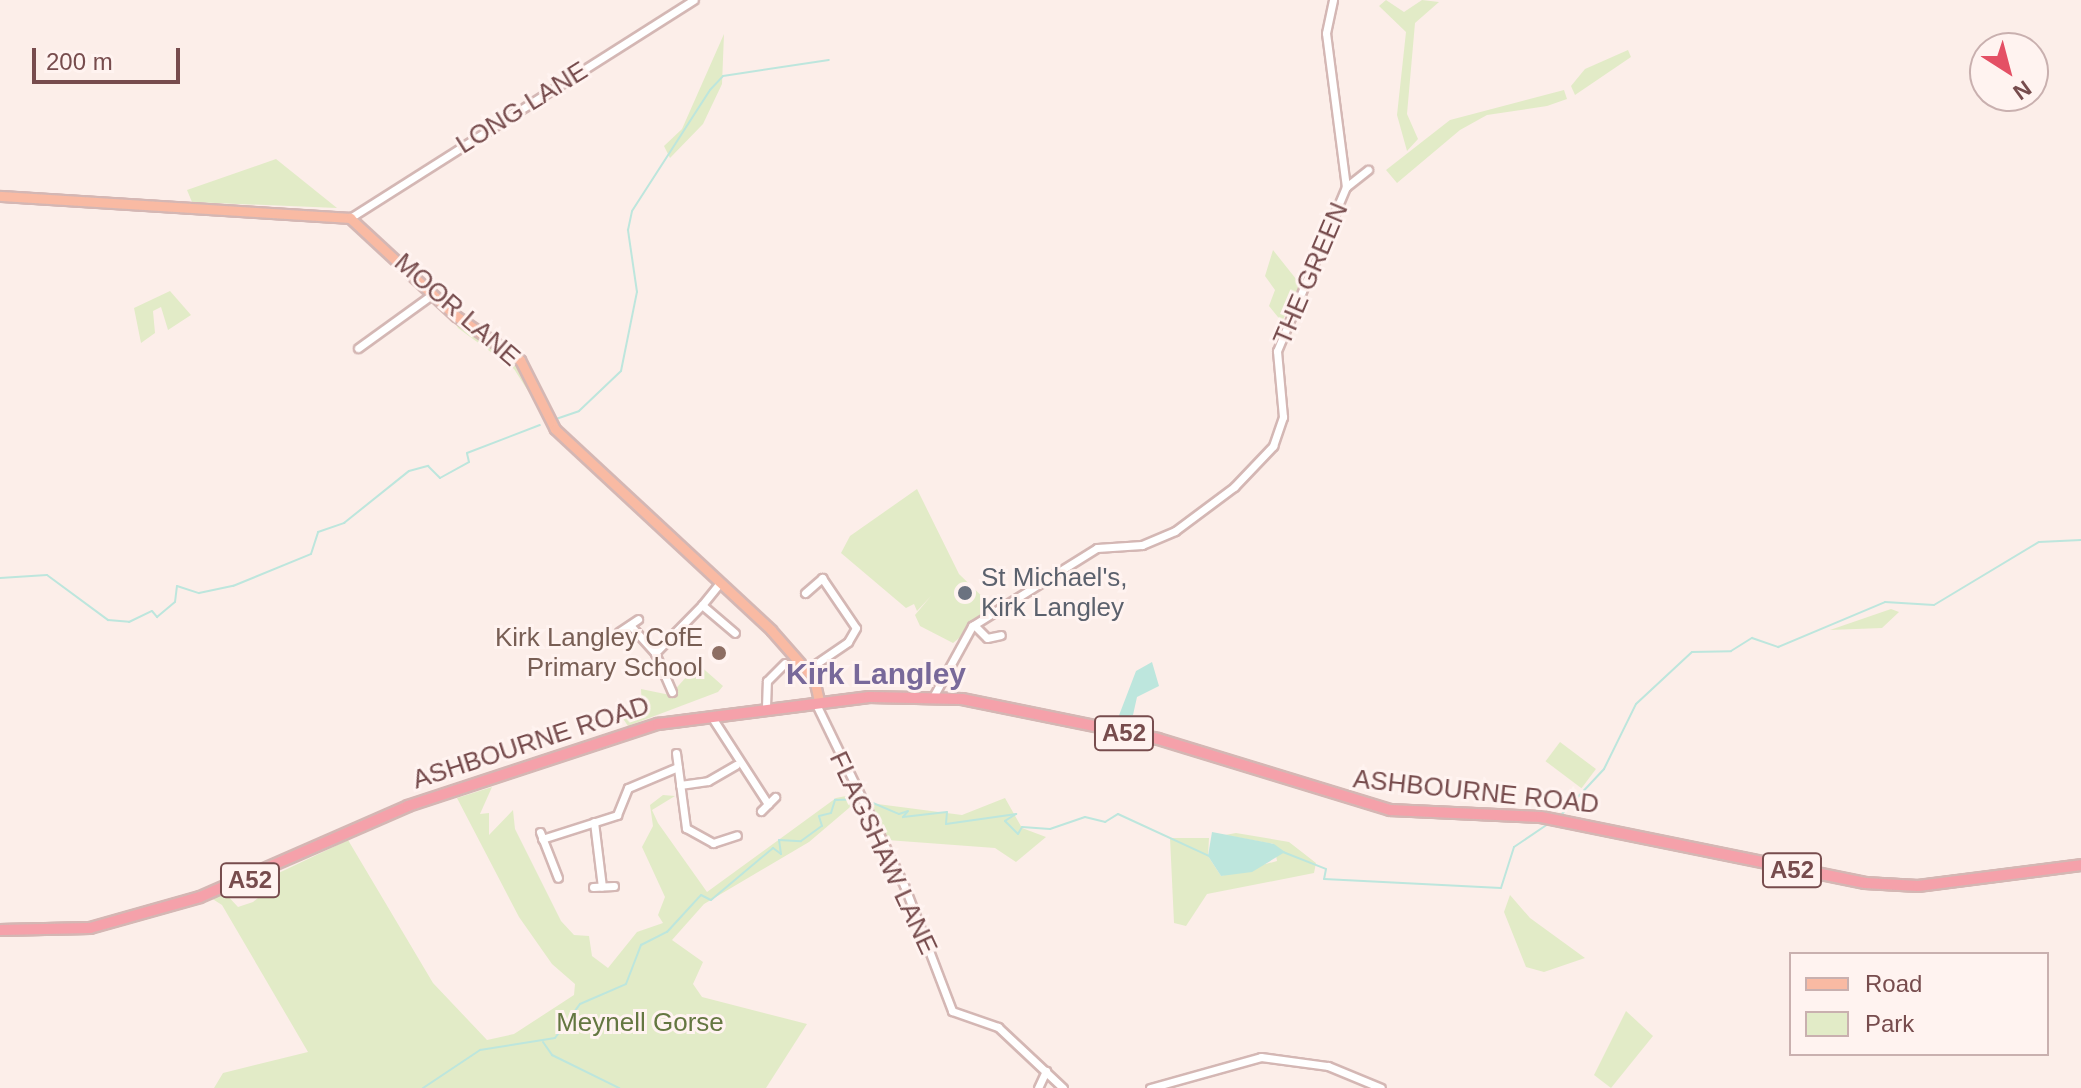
<!DOCTYPE html>
<html>
<head>
<meta charset="utf-8">
<style>
  body { margin:0 }
  #map { position:relative; width:2081px; height:1088px; overflow:hidden; background:#fceee9; font-family:Helvetica,sans-serif }
  div>[style] { position:absolute }
  .green>* { inset:0; background:#e2ebc7; transform-origin:0 0 }
  .water>* { inset:0; background:#bde6dd }
  .stream>* { height:2px; margin:-1px; padding:0 1px; transform-origin:1px; border-radius:1px; background:#bde6dd }
  .roads { filter:drop-shadow(2px 0 #d4b7b4) drop-shadow(-2px 0 #d4b7b4) drop-shadow(0 2px #d4b7b4) drop-shadow(0 -2px #d4b7b4) }
  .minor>* { height:7px; margin:-3.5px; padding:0 3.5px; transform-origin:3.5px; border-radius:3.5px; background:#fff }
  .major>* { height:9px; margin:-4.5px; padding:0 4.5px; transform-origin:4.5px; border-radius:4.5px; background:#f9baa3 }
  .highway>* { height:10px; margin:-5px; padding:0 5px; transform-origin:5px; border-radius:5px; background:#f5a1aa }
  .dots>* { width:22px; height:22px; translate:-50% -50%; box-sizing:border-box; border:4px solid #fff3f0; border-radius:50% }
  span { translate:-50% -50%; white-space:nowrap; text-align:center; line-height:1.15; -webkit-text-stroke:6px #fff3f0; paint-order:stroke }
  .shield-label span { padding:2px 6px; background:#fff3f0; border:2px solid; border-radius:6px; -webkit-text-stroke-width:0 }
  .shield-label { font-size:24px; color:#774c4d; font-weight:700 }
  .street-label { font-size:26px; color:#774c4d }
  .worship-label { font-size:26px; color:#5b616d }
  .left { translate:0 -50%; text-align:left }
  .education-label { font-size:26px; color:#785e54 }
  .right { translate:-100% -50%; text-align:right }
  .park-label { font-size:26px; color:#647741 }
  .quarter-label { font-size:30px; color:#78699a; font-weight:700 }
  .legend { position:absolute; left:1789px; top:952px; width:260px; height:104px; box-sizing:border-box; background:#fff3f0; border:2px solid #c9b0af; margin:0; padding:10px 14px; list-style:none; font-size:24px; color:#774c4d }
  .legend li { display:flex; align-items:center; gap:16px; height:40px }
  .legend b { width:40px; border:2px solid #c9b0af }
  .north { position:absolute; left:1969px; top:32px; width:80px; height:80px; box-sizing:border-box; background:#fff3f0; border:2px solid #c9b0af; border-radius:50%; rotate:144deg; font-size:22px; font-weight:700; line-height:32px; text-align:center; color:#774c4d }
  .north::after { content:''; display:block; margin:auto; width:28px; height:36px; background:#e45065; clip-path:polygon(50% 0,100% 100%,50% 72%,0 100%) }
  .scale { position:absolute; left:32px; top:48px; width:148px; height:36px; box-sizing:border-box; border:4px solid #774c4d; border-top:0; padding-left:10px; font-size:24px; line-height:28px; white-space:nowrap; color:#774c4d; -webkit-text-stroke:6px #fff3f0; paint-order:stroke }
</style>
</head>
<body>
<div id="map">
  <div class="green">
    <i style="clip-path:polygon(1386px 0,1404px 12px,1422px 0,1439px 2px,1415px 23px,1407px 114px,1418px 139px,1407px 151px,1397px 115px,1406px 32px,1379px 6px)"></i>
    <i style="clip-path:polygon(724px 34px,722px 84px,703px 124px,670px 158px,664px 146px,682px 129px)"></i>
    <i style="clip-path:polygon(1628px 50px,1631px 57px,1575px 95px,1571px 86px,1585px 69px)"></i>
    <i style="clip-path:polygon(1564px 90px,1567px 99px,1547px 106px,1487px 115px,1460px 130px,1397px 183px,1386px 170px,1450px 120px)"></i>
    <i style="clip-path:polygon(276px 159px,337px 208px,192px 202px,187px 190px)"></i>
    <i style="clip-path:polygon(1273px 250px,1300px 284px,1282px 322px,1269px 306px,1275px 290px,1265px 276px)"></i>
    <i style="clip-path:polygon(170px 291px,191px 315px,168px 330px,161px 307px,153px 311px,155px 333px,141px 343px,134px 308px)"></i>
    <i style="clip-path:polygon(447px 309px,515px 359px,546px 419px,514px 369px,458px 328px)"></i>
    <i style="clip-path:polygon(917px 489px,959px 574px,995px 609px,953px 643px,920px 626px,915px 615px,931px 596px,917px 611px,914px 604px,906px 608px,841px 553px,850px 536px)"></i>
    <i style="clip-path:polygon(1891px 609px,1899px 612px,1882px 628px,1830px 630px)"></i>
    <i style="clip-path:polygon(698px 664px,723px 686px,718px 692px,628px 726px,622px 717px,642px 710px,641px 689px,670px 695px)"></i>
    <i style="left:1560px;top:742px;width:45px;height:24px;rotate:37deg"></i>
    <i style="clip-path:polygon(492px 787px,480px 814px,489px 813px,489px 835px,513px 810px,515px 829px,561px 921px,574px 935px,589px 936px,592px 956px,608px 968px,637px 932px,663px 923px,658px 915px,665px 897px,642px 847px,653px 826px,650px 805px,663px 795px,675px 796px,652px 810px,658px 823px,707px 892px,836px 798px,851px 795px,856px 802px,809px 842px,704px 904px,672px 940px,703px 962px,693px 984px,702px 997px,807px 1024px,766px 1088px,214px 1088px,223px 1073px,308px 1052px,222px 905px,211px 898px,225px 893px,238px 907px,253px 902px,269px 889px,266px 879px,348px 840px,433px 983px,487px 1040px,514px 1034px,574px 995px,575px 984px,552px 964px,519px 917px,457px 798px)"></i>
    <i style="clip-path:polygon(1005px 798px,1022px 828px,1046px 837px,1016px 862px,995px 848px,887px 840px,862px 802px,962px 815px)"></i>
    <i style="clip-path:polygon(1236px 833px,1289px 842px,1316px 863px,1314px 873px,1207px 894px,1186px 926px,1174px 923px,1170px 838px,1209px 838px,1208px 856px,1221px 876px,1277px 861px,1274px 844px,1225px 835px)"></i>
    <i style="clip-path:polygon(1510px 895px,1530px 918px,1585px 958px,1544px 972px,1526px 967px,1504px 912px)"></i>
    <i style="clip-path:polygon(1626px 1011px,1653px 1036px,1611px 1088px,1594px 1075px)"></i>
  </div>
  <div class="water">
    <i style="clip-path:polygon(1152px 662px,1159px 686px,1137px 697px,1133px 715px,1118px 718px,1136px 671px)"></i>
    <i style="clip-path:polygon(1212px 832px,1274px 844px,1285px 852px,1252px 872px,1221px 876px,1208px 856px)"></i>
  </div>
  <div class="stream">
    <i style="left:556px;top:419px;width:24px;rotate:-19deg"></i>
    <i style="left:579px;top:411px;width:58px;rotate:-43.6deg"></i>
    <i style="left:621px;top:371px;width:81px;rotate:-78.6deg"></i>
    <i style="left:637px;top:292px;width:63px;rotate:-98.3deg"></i>
    <i style="left:628px;top:230px;width:19px;rotate:-78deg"></i>
    <i style="left:632px;top:211px;width:144px;rotate:-57.2deg"></i>
    <i style="left:710px;top:90px;width:19px;rotate:-47deg"></i>
    <i style="left:723px;top:76px;width:107px;rotate:-8.6deg"></i>
    <i style="left:0;top:578px;width:47px;rotate:-3.7deg"></i>
    <i style="left:47px;top:575px;width:76px;rotate:36.4deg"></i>
    <i style="left:108px;top:620px;width:21px;rotate:5deg"></i>
    <i style="left:129px;top:622px;width:25px;rotate:-26deg"></i>
    <i style="left:152px;top:611px;width:8px;rotate:50deg"></i>
    <i style="left:157px;top:617px;width:23px;rotate:-40deg"></i>
    <i style="left:175px;top:602px;width:16px;rotate:-83deg"></i>
    <i style="left:177px;top:586px;width:23px;rotate:18deg"></i>
    <i style="left:199px;top:593px;width:35px;rotate:-12deg"></i>
    <i style="left:233px;top:586px;width:84px;rotate:-22.3deg"></i>
    <i style="left:311px;top:554px;width:23px;rotate:-72deg"></i>
    <i style="left:318px;top:532px;width:28px;rotate:-19deg"></i>
    <i style="left:344px;top:523px;width:83px;rotate:-38.7deg"></i>
    <i style="left:409px;top:471px;width:20px;rotate:-15deg"></i>
    <i style="left:428px;top:466px;width:17px;rotate:45deg"></i>
    <i style="left:440px;top:478px;width:33px;rotate:-29deg"></i>
    <i style="left:469px;top:462px;width:9px;rotate:-103deg"></i>
    <i style="left:467px;top:453px;width:78px;rotate:-21deg"></i>
    <i style="left:866px;top:800px;width:36px;rotate:23deg"></i>
    <i style="left:899px;top:814px;width:9px;rotate:-18deg"></i>
    <i style="left:908px;top:811px;width:8px;rotate:130deg"></i>
    <i style="left:903px;top:817px;width:44px;rotate:-6.5deg"></i>
    <i style="left:947px;top:812px;width:12px;rotate:95deg"></i>
    <i style="left:946px;top:824px;width:71px;rotate:-8.1deg"></i>
    <i style="left:1016px;top:814px;width:13px;rotate:148deg"></i>
    <i style="left:1005px;top:821px;width:18px;rotate:45deg"></i>
    <i style="left:1018px;top:834px;width:8px;rotate:-60deg"></i>
    <i style="left:1022px;top:827px;width:28px;rotate:4deg"></i>
    <i style="left:1050px;top:829px;width:37px;rotate:-19deg"></i>
    <i style="left:1085px;top:817px;width:21px;rotate:14deg"></i>
    <i style="left:1105px;top:822px;width:15px;rotate:-32deg"></i>
    <i style="left:1118px;top:814px;width:100px;rotate:24.8deg"></i>
    <i style="left:1561px;top:815px;width:63px;rotate:-46.9deg"></i>
    <i style="left:1604px;top:769px;width:72px;rotate:-63.8deg"></i>
    <i style="left:1636px;top:704px;width:76px;rotate:-42.9deg"></i>
    <i style="left:1692px;top:652px;width:39px;rotate:-1deg"></i>
    <i style="left:1731px;top:651px;width:25px;rotate:-32deg"></i>
    <i style="left:1752px;top:638px;width:28px;rotate:19deg"></i>
    <i style="left:1778px;top:647px;width:116px;rotate:-22.8deg"></i>
    <i style="left:1885px;top:602px;width:49px;rotate:3.5deg"></i>
    <i style="left:1934px;top:605px;width:122px;rotate:-31deg"></i>
    <i style="left:2039px;top:542px;width:42px;rotate:-2.7deg"></i>
    <i style="left:1283px;top:852px;width:46px;rotate:21.6deg"></i>
    <i style="left:1326px;top:869px;width:10px;rotate:101deg"></i>
    <i style="left:1324px;top:879px;width:177px;rotate:2.9deg"></i>
    <i style="left:1501px;top:888px;width:43px;rotate:-72.4deg"></i>
    <i style="left:1514px;top:847px;width:41px;rotate:-34.1deg"></i>
    <i style="left:543px;top:1042px;width:16px;rotate:55deg"></i>
    <i style="left:552px;top:1055px;width:75px;rotate:26.2deg"></i>
    <i style="left:423px;top:1088px;width:69px;rotate:-33.7deg"></i>
    <i style="left:480px;top:1050px;width:76px;rotate:-9.1deg"></i>
    <i style="left:555px;top:1038px;width:42px;rotate:-53.7deg"></i>
    <i style="left:580px;top:1004px;width:50px;rotate:-23.5deg"></i>
    <i style="left:626px;top:984px;width:42px;rotate:-69deg"></i>
    <i style="left:641px;top:945px;width:29px;rotate:-27deg"></i>
    <i style="left:667px;top:932px;width:50px;rotate:-47.4deg"></i>
    <i style="left:701px;top:895px;width:11px;rotate:27deg"></i>
    <i style="left:711px;top:900px;width:81px;rotate:-40deg"></i>
    <i style="left:773px;top:848px;width:10px;rotate:37deg"></i>
    <i style="left:781px;top:854px;width:14px;rotate:-98deg"></i>
    <i style="left:779px;top:840px;width:22px;rotate:3deg"></i>
    <i style="left:801px;top:841px;width:26px;rotate:-36deg"></i>
    <i style="left:822px;top:826px;width:10px;rotate:-107deg"></i>
    <i style="left:819px;top:816px;width:12px;rotate:-14deg"></i>
    <i style="left:831px;top:813px;width:14px;rotate:-73deg"></i>
    <i style="left:835px;top:800px;width:25px;rotate:-2deg"></i>
  </div>
  <div class="roads">
    <div class="minor">
      <i style="left:1346px;top:187px;width:28px;rotate:-38deg"></i>
      <i style="left:350px;top:218px;width:407px;rotate:-32.4deg"></i>
      <i style="left:358px;top:348px;width:92px;rotate:-35.8deg"></i>
      <i style="left:719px;top:584px;width:27px;rotate:129deg"></i>
      <i style="left:702px;top:605px;width:43px;rotate:40.3deg"></i>
      <i style="left:805px;top:593px;width:23px;rotate:-41deg"></i>
      <i style="left:822px;top:578px;width:60px;rotate:55.8deg"></i>
      <i style="left:856px;top:628px;width:16px;rotate:120deg"></i>
      <i style="left:848px;top:642px;width:50px;rotate:145.7deg"></i>
      <i style="left:630px;top:625px;width:38px;rotate:48deg"></i>
      <i style="left:974px;top:625px;width:18px;rotate:45deg"></i>
      <i style="left:987px;top:638px;width:14px;rotate:-12deg"></i>
      <i style="left:619px;top:632px;width:23px;rotate:-34deg"></i>
      <i style="left:672px;top:692px;width:43px;rotate:-113.6deg"></i>
      <i style="left:655px;top:653px;width:67px;rotate:-45.6deg"></i>
      <i style="left:933px;top:697px;width:81px;rotate:-61.2deg"></i>
      <i style="left:972px;top:626px;width:147px;rotate:-32deg"></i>
      <i style="left:1097px;top:548px;width:45px;rotate:-3.8deg"></i>
      <i style="left:1142px;top:545px;width:36px;rotate:-23deg"></i>
      <i style="left:1175px;top:531px;width:74px;rotate:-36.7deg"></i>
      <i style="left:1234px;top:487px;width:57px;rotate:-46.4deg"></i>
      <i style="left:1273px;top:446px;width:31px;rotate:-71deg"></i>
      <i style="left:1283px;top:417px;width:66px;rotate:-95.2deg"></i>
      <i style="left:1277px;top:351px;width:178px;rotate:-67.2deg"></i>
      <i style="left:1346px;top:187px;width:155px;rotate:-97.4deg"></i>
      <i style="left:1326px;top:33px;width:34px;rotate:-78deg"></i>
      <i style="left:815px;top:702px;width:203px;rotate:64.1deg"></i>
      <i style="left:904px;top:885px;width:135px;rotate:69.1deg"></i>
      <i style="left:952px;top:1011px;width:49px;rotate:19.2deg"></i>
      <i style="left:998px;top:1027px;width:89px;rotate:43.2deg"></i>
      <i style="left:766px;top:707px;width:26px;rotate:-88deg"></i>
      <i style="left:767px;top:681px;width:25px;rotate:-45deg"></i>
      <i style="left:711px;top:716px;width:105px;rotate:57.1deg"></i>
      <i style="left:676px;top:753px;width:76px;rotate:82.4deg"></i>
      <i style="left:686px;top:828px;width:31px;rotate:29deg"></i>
      <i style="left:713px;top:843px;width:25px;rotate:-18deg"></i>
      <i style="left:680px;top:785px;width:28px;rotate:-8deg"></i>
      <i style="left:708px;top:781px;width:32px;rotate:-30deg"></i>
      <i style="left:761px;top:811px;width:20px;rotate:-45deg"></i>
      <i style="left:594px;top:822px;width:65px;rotate:83deg"></i>
      <i style="left:540px;top:832px;width:49px;rotate:68.6deg"></i>
      <i style="left:542px;top:839px;width:79px;rotate:-17.7deg"></i>
      <i style="left:617px;top:815px;width:29px;rotate:-68deg"></i>
      <i style="left:628px;top:788px;width:54px;rotate:-22.8deg"></i>
      <i style="left:593px;top:887px;width:21px;rotate:-3deg"></i>
      <i style="left:1038px;top:1088px;width:19px;rotate:-65deg"></i>
      <i style="left:1150px;top:1088px;width:115px;rotate:-15.6deg"></i>
      <i style="left:1261px;top:1057px;width:68px;rotate:7.7deg"></i>
      <i style="left:1328px;top:1066px;width:57px;rotate:22.5deg"></i>
    </div>
    <div class="major">
      <i style="left:0;top:196px;width:351px;rotate:3.6deg"></i>
      <i style="left:350px;top:218px;width:144px;rotate:42.8deg"></i>
      <i style="left:456px;top:316px;width:78px;rotate:34.5deg"></i>
      <i style="left:520px;top:360px;width:77px;rotate:63.1deg"></i>
      <i style="left:555px;top:429px;width:295px;rotate:42.9deg"></i>
      <i style="left:771px;top:630px;width:65px;rotate:48.7deg"></i>
      <i style="left:814px;top:679px;width:22px;rotate:77deg"></i>
    </div>
    <div class="highway">
      <i style="left:0;top:930px;width:90px;rotate:-1.3deg"></i>
      <i style="left:90px;top:928px;width:114px;rotate:-15.7deg"></i>
      <i style="left:200px;top:897px;width:227px;rotate:-23.6deg"></i>
      <i style="left:408px;top:806px;width:263px;rotate:-18.2deg"></i>
      <i style="left:658px;top:724px;width:213px;rotate:-7.3deg"></i>
      <i style="left:869px;top:697px;width:93px;rotate:1.2deg"></i>
      <i style="left:962px;top:699px;width:200px;rotate:11.5deg"></i>
      <i style="left:1158px;top:739px;width:243px;rotate:17deg"></i>
      <i style="left:1390px;top:810px;width:151px;rotate:2.7deg"></i>
      <i style="left:1541px;top:817px;width:331px;rotate:11.5deg"></i>
      <i style="left:1865px;top:883px;width:53px;rotate:3.2deg"></i>
      <i style="left:1918px;top:886px;width:164px;rotate:-7.3deg"></i>
    </div>
  </div>
  <div class="dots">
    <i style="left:965px;top:593px;background:#6b7280"></i>
    <i style="left:719px;top:653px;background:#8d6e63"></i>
  </div>
  <div class="shield-label">
    <span style="left:1124px;top:733px">A52</span>
    <span style="left:1792px;top:870px">A52</span>
    <span style="left:250px;top:880px">A52</span>
  </div>
  <div class="street-label">
    <span style="left:522px;top:108px;rotate:-32deg">LONG LANE</span>
    <span style="left:1311px;top:274px;rotate:-67deg">THE GREEN</span>
    <span style="left:457px;top:310px;rotate:41deg">MOOR LANE</span>
    <span style="left:531px;top:743px;rotate:-18deg">ASHBOURNE ROAD</span>
    <span style="left:1476px;top:792px;rotate:6deg">ASHBOURNE ROAD</span>
    <span style="left:883px;top:853px;rotate:65deg">FLAGSHAW LANE</span>
  </div>
  <div class="worship-label">
    <span class="left" style="left:981px;top:593px">St Michael's,<br>Kirk Langley</span>
  </div>
  <div class="education-label">
    <span class="right" style="left:703px;top:653px">Kirk Langley CofE<br>Primary School</span>
  </div>
  <div class="park-label">
    <span style="left:640px;top:1023px">Meynell Gorse</span>
  </div>
  <div class="quarter-label">
    <span style="left:876px;top:674px">Kirk Langley</span>
  </div>
  <ul class="legend">
  <li><b style="height:10px;background:#f9baa3"></b>Road</li>
  <li><b style="height:22px;background:#e2ebc7"></b>Park</li>
  </ul>
  <div class="north">N</div>
  <div class="scale">200 m</div>
</div>
</body>
</html>
